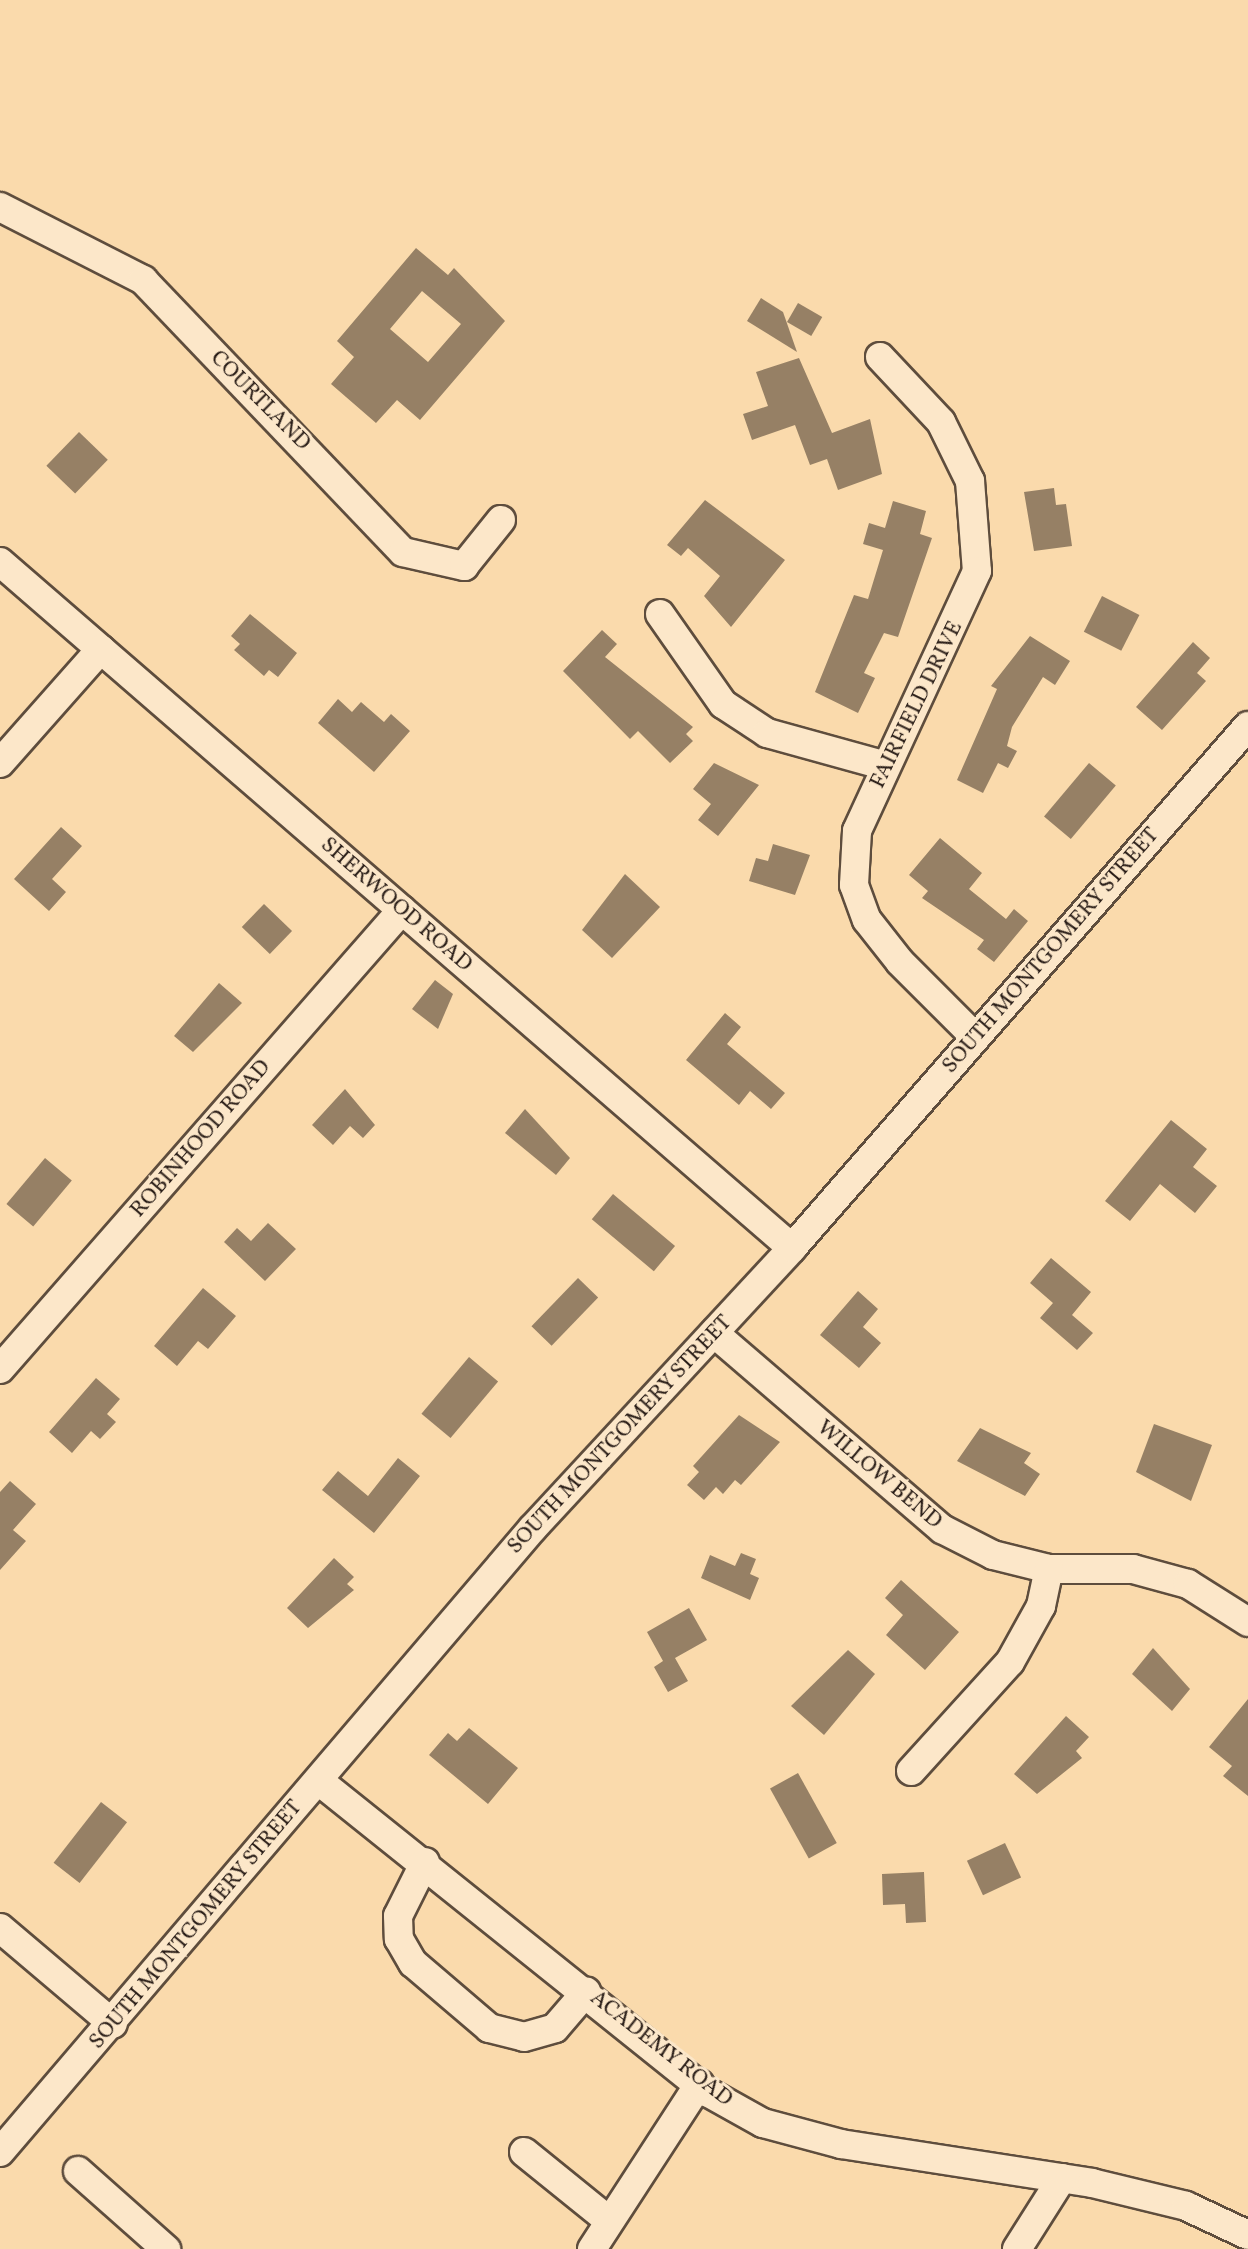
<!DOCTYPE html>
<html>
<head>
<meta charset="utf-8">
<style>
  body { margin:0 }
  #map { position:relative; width:1248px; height:2249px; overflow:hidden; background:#fadaac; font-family:Vollkorn,serif }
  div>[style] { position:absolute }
  .building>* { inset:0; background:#968065; transform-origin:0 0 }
  .roads { filter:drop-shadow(2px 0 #5e4d3d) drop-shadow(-2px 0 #5e4d3d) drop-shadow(0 2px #5e4d3d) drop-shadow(0 -2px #5e4d3d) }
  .minor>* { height:28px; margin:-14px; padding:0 14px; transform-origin:14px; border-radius:14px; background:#fce7c9 }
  span { translate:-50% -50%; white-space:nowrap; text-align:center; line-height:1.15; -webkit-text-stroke:6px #fce7c9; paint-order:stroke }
  .street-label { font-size:22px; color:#2a1e18 }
</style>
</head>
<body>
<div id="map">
  <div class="building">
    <i style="clip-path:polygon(evenodd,416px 248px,448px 275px,454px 268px,505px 321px,420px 420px,397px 400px,376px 423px,331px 384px,354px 357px,337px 341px,416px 248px,422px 291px,461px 324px,428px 362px,390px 329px,422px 291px)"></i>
    <i style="clip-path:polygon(761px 298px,783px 312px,797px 352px,747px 321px)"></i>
    <i style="left:798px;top:303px;width:28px;height:22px;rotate:30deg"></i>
    <i style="clip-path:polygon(799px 358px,832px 433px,870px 419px,882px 474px,838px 490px,827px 459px,810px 465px,795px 425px,752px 440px,743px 414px,768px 406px,756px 372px)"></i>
    <i style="left:79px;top:432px;width:40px;height:47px;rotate:44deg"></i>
    <i style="clip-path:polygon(1054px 488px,1056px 505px,1066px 504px,1072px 546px,1034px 551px,1024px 492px)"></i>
    <i style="clip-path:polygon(705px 500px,785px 560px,731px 627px,704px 596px,720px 576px,688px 548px,681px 556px,667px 545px)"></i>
    <i style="clip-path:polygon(893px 501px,926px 511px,920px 534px,932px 538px,898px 637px,884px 633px,864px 673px,875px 678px,858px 713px,815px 692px,854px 595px,868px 599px,883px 550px,863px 544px,869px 523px,885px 528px)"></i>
    <i style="left:1102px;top:596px;width:42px;height:40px;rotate:27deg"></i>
    <i style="clip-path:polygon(250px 614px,297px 653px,278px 677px,269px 670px,264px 676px,234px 650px,240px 644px,231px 636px)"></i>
    <i style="clip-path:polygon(602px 630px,617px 644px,605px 657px,693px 727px,686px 734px,693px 741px,670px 763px,638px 731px,630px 739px,563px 671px)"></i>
    <i style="clip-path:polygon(1030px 636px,1070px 661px,1055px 685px,1043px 677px,1012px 727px,1007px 746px,1017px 751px,1008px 768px,998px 763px,983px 793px,957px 780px,997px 689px,991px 686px)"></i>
    <i style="clip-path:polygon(1193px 642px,1210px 658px,1197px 673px,1206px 681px,1162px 730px,1136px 707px)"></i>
    <i style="clip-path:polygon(338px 699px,352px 712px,361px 702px,384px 722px,391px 714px,410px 731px,374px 772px,318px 723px)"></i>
    <i style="clip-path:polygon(714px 763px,759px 785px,718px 836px,698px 820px,711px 804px,693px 789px)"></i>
    <i style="left:1089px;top:763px;width:35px;height:70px;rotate:40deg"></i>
    <i style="clip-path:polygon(61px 827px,82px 846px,52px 879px,66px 892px,49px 911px,14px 879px)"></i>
    <i style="clip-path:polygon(940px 838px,982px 873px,969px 889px,1006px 919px,1014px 909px,1028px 921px,994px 962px,977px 949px,984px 940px,922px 898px,928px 891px,909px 875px)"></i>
    <i style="clip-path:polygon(773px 844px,810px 855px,795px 895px,749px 881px,756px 858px,768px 861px)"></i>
    <i style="clip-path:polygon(625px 874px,660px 907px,612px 958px,582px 930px)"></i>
    <i style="left:264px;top:904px;width:39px;height:32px;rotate:44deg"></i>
    <i style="clip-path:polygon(435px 980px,453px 994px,438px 1029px,412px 1009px)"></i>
    <i style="clip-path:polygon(219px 983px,242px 1003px,193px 1052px,174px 1036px)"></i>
    <i style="clip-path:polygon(725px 1013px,741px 1027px,727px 1044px,785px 1093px,771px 1109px,750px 1091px,739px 1105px,686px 1060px)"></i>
    <i style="clip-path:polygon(345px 1089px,375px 1125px,363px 1138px,350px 1126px,333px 1145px,312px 1125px)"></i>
    <i style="clip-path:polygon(525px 1109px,570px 1158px,556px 1175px,505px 1133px)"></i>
    <i style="clip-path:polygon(1171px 1120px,1207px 1149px,1193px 1167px,1217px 1186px,1195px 1213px,1160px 1184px,1130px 1221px,1105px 1201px)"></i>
    <i style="left:45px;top:1158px;width:35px;height:60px;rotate:40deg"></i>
    <i style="left:613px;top:1194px;width:81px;height:33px;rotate:40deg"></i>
    <i style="clip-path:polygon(268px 1223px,296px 1249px,265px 1281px,224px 1242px,237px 1228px,251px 1241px)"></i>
    <i style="clip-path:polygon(1051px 1258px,1091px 1292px,1072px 1315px,1093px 1333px,1077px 1350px,1040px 1318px,1053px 1303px,1030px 1283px)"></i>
    <i style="left:578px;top:1278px;width:28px;height:67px;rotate:44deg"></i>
    <i style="clip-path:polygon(203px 1288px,236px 1316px,208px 1349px,198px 1341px,177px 1366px,154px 1346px)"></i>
    <i style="clip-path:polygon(858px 1291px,878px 1309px,863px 1327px,881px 1343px,859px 1368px,820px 1335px)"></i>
    <i style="left:469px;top:1357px;width:38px;height:74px;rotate:40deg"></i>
    <i style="clip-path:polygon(96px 1378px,120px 1399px,107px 1414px,116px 1422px,100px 1439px,91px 1431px,72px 1453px,49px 1432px)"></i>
    <i style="clip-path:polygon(739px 1415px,780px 1442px,741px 1485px,735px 1480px,723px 1494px,716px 1487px,704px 1500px,687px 1485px,699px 1472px,693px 1466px)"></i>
    <i style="clip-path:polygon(1154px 1424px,1212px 1445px,1191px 1501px,1136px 1472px)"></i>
    <i style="clip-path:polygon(980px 1428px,1031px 1453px,1024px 1463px,1040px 1474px,1025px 1496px,957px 1461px)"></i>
    <i style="clip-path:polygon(398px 1458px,420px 1476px,374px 1533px,322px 1490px,338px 1471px,368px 1496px)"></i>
    <i style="clip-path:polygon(10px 1481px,36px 1504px,13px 1530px,26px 1541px,0 1570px,0 1492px)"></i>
    <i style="clip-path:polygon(741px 1553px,756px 1559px,750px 1574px,759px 1578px,750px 1600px,701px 1578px,710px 1555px,735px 1566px)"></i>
    <i style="clip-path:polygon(334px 1558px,354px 1577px,347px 1584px,354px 1590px,308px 1628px,287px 1608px)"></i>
    <i style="clip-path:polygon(901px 1580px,959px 1632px,925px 1670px,886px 1635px,903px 1615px,885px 1598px)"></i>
    <i style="clip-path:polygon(689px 1608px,707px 1640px,675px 1658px,688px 1681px,668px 1692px,654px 1667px,663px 1661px,647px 1632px)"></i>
    <i style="clip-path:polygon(1153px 1648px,1190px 1689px,1172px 1711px,1132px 1674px)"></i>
    <i style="clip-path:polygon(848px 1650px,875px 1674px,824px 1735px,791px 1706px)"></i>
    <i style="clip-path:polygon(1248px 1699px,1248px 1796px,1223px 1776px,1232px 1766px,1209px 1747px)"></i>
    <i style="clip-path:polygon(1066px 1716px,1089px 1737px,1076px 1751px,1082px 1758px,1037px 1794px,1014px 1774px)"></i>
    <i style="clip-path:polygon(469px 1728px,518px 1768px,488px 1804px,429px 1755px,448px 1733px,457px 1741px)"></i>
    <i style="left:798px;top:1773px;width:80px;height:32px;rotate:61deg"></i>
    <i style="left:101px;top:1802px;width:33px;height:77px;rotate:38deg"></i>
    <i style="left:1005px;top:1843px;width:38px;height:42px;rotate:65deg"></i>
    <i style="clip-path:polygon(924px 1872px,926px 1922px,906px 1923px,905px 1904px,883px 1905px,882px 1874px)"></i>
  </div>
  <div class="roads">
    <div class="minor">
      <i style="left:0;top:207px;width:161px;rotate:27deg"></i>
      <i style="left:143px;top:280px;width:376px;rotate:46.3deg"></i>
      <i style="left:403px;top:552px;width:63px;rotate:12.9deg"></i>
      <i style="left:464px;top:566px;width:59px;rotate:-51.2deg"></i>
      <i style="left:880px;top:357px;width:89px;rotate:46.8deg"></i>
      <i style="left:941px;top:422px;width:66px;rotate:63.8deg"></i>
      <i style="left:970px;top:481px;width:90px;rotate:85.6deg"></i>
      <i style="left:977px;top:571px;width:286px;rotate:114.8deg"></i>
      <i style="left:857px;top:831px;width:54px;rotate:93.2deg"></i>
      <i style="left:854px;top:885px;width:37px;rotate:70deg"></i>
      <i style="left:867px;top:920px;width:53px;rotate:51.8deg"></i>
      <i style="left:900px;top:962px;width:107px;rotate:45deg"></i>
      <i style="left:0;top:562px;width:1048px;rotate:40.9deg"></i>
      <i style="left:660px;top:614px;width:110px;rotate:55deg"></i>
      <i style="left:723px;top:704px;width:53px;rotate:33.4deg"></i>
      <i style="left:767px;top:733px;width:123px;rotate:15.5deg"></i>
      <i style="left:0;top:763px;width:152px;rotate:-48.5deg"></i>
      <i style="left:714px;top:1333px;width:301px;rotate:40.7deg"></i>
      <i style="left:942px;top:1529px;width:57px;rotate:27deg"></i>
      <i style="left:993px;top:1555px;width:58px;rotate:14deg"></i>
      <i style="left:1049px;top:1569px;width:84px"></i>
      <i style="left:1133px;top:1569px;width:57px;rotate:15.3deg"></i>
      <i style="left:1188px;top:1584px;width:71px;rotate:32.3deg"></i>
      <i style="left:0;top:1369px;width:610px;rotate:-48.79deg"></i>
      <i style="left:911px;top:1771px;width:147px;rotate:-47.8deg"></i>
      <i style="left:1010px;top:1662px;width:64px;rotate:-61deg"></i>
      <i style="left:1041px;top:1606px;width:38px;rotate:-78deg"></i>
      <i style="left:319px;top:1781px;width:499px;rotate:38.7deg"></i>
      <i style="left:709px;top:2093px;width:62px;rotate:29.1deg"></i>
      <i style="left:763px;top:2123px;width:81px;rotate:15.1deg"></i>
      <i style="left:841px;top:2144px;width:254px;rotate:8.8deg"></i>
      <i style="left:1092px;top:2183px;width:97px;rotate:13.7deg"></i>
      <i style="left:1186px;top:2206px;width:68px;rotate:25.1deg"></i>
      <i style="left:425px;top:1862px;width:60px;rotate:116.6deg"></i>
      <i style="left:398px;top:1916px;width:23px;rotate:88deg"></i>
      <i style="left:399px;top:1939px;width:28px;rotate:60deg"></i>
      <i style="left:413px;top:1963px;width:100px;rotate:40.5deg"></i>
      <i style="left:489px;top:2028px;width:36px;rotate:14deg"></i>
      <i style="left:524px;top:2037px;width:32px;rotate:-16deg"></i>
      <i style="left:555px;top:2028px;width:48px;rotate:-49.3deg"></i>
      <i style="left:0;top:1928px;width:148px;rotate:40.3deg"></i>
      <i style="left:0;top:2152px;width:821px;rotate:-49.5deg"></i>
      <i style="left:533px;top:1528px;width:381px;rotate:-47.2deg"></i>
      <i style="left:792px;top:1248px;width:693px;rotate:-48.86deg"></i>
      <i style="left:524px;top:2152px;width:108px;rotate:39deg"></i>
      <i style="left:78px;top:2171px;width:118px;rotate:41.6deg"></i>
      <i style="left:592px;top:2249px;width:197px;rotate:-57deg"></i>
      <i style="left:1017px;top:2249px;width:84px;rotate:-57.6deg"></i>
    </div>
  </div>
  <div class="street-label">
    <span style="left:260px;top:401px;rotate:45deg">COURTLAND</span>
    <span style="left:917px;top:705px;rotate:-64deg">FAIRFIELD DRIVE</span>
    <span style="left:396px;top:905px;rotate:41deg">SHERWOOD ROAD</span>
    <span style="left:1051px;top:951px;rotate:-49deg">SOUTH MONTGOMERY STREET</span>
    <span style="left:201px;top:1139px;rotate:-49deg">ROBINHOOD ROAD</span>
    <span style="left:620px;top:1435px;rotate:-47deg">SOUTH MONTGOMERY STREET</span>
    <span style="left:879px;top:1475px;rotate:40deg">WILLOW BEND</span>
    <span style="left:196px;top:1925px;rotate:-50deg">SOUTH MONTGOMERY STREET</span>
    <span style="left:661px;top:2049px;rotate:38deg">ACADEMY ROAD</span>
  </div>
</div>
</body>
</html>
